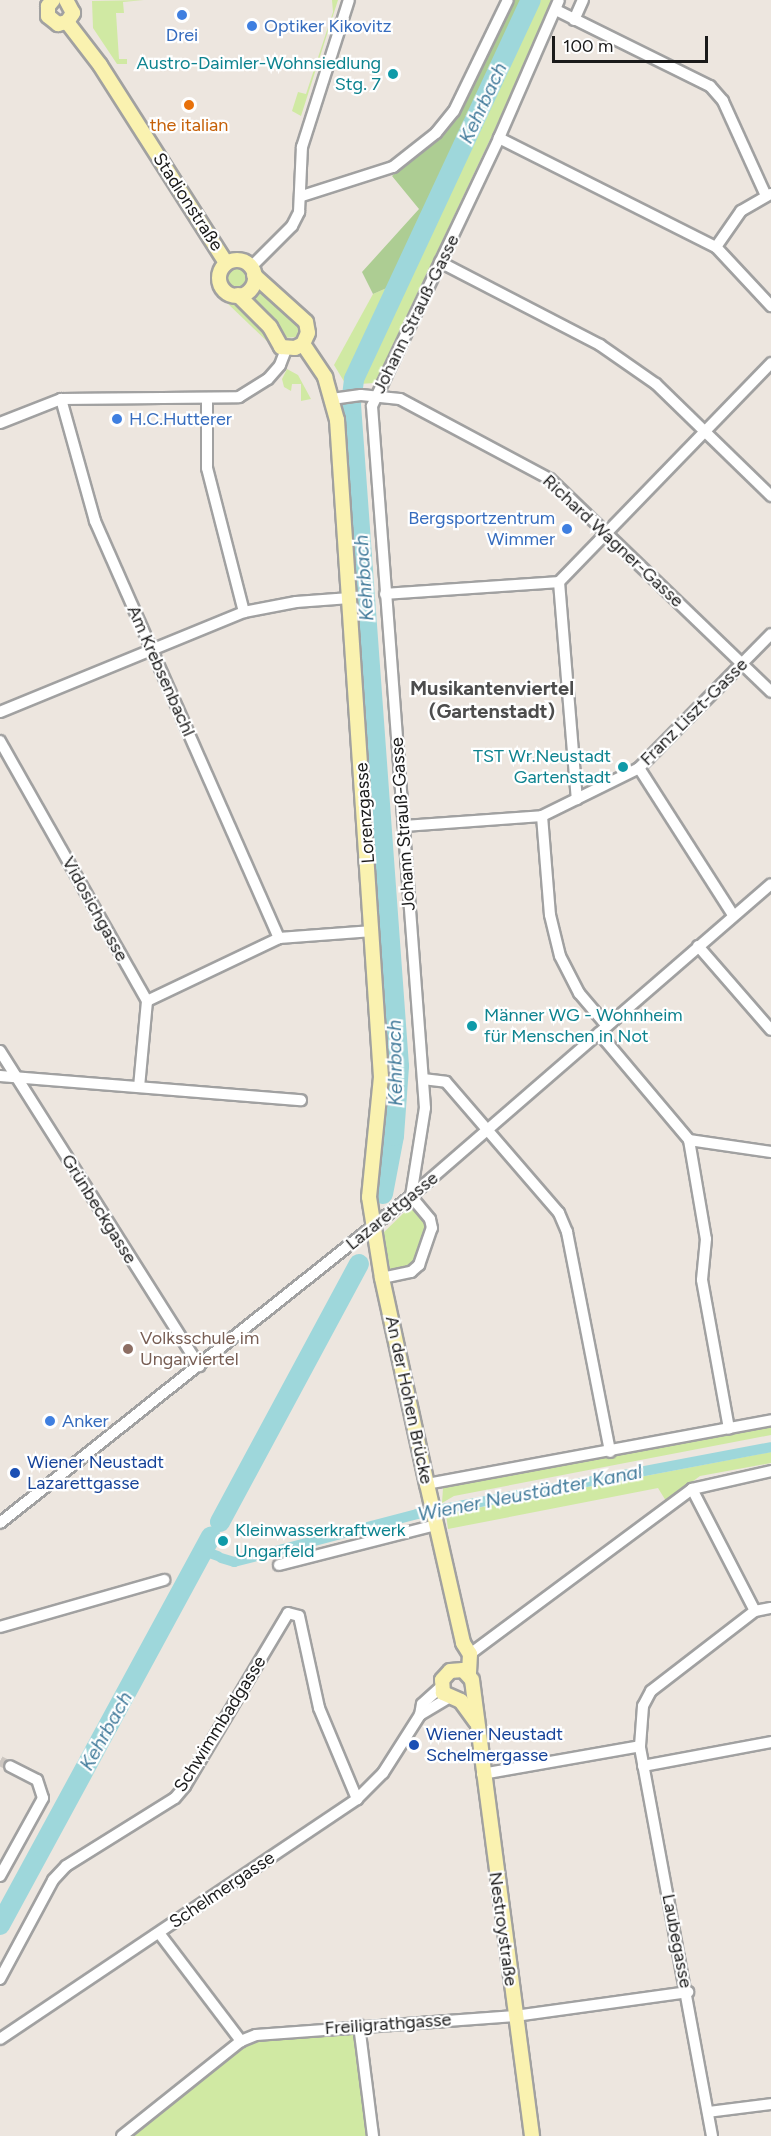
<!DOCTYPE html>
<html>
<head>
<meta charset="utf-8">
<style>
  body { margin:0 }
  #map { position:relative; width:771px; height:2136px; overflow:hidden; background:#ede6df; font-family:Figtree,sans-serif }
  div>[style] { position:absolute }
  .grass>* { inset:0; background:#d0e9a3 }
  .round { border-radius:50% }
  .forest>* { inset:0; background:#adcd93 }
  .canal>* { height:10px; margin:-5px; padding:0 5px; transform-origin:5px; border-radius:5px; background:#9ed7db }
  .river>* { height:20px; margin:-10px; padding:0 10px; transform-origin:10px; border-radius:10px; background:#9ed7db }
  .street-tunnel>* { height:10px; margin-top:-5px; transform-origin:0; background:repeating-linear-gradient(90deg,#cdc7c1 0 10px,transparent 0 15px) }
  .roads { filter:drop-shadow(2px 0 #a1a1a1) drop-shadow(-2px 0 #a1a1a1) drop-shadow(0 2px #a1a1a1) drop-shadow(0 -2px #a1a1a1) }
  .street>* { height:10px; margin:-5px; padding:0 5px; transform-origin:5px; border-radius:5px; background:#fff }
  .secondary>* { height:14px; margin:-7px; padding:0 7px; transform-origin:7px; border-radius:7px; background:#faf2b0 }
  .secondary>.ring { margin:-7px; padding:0; box-sizing:content-box; background:none; border:14px solid #faf2b0; border-radius:50% }
  .dots>* { width:16px; height:16px; translate:-50% -50%; box-sizing:border-box; border:3px solid #fff; border-radius:50% }
  span { translate:-50% -50%; white-space:nowrap; text-align:center; line-height:1.15; -webkit-text-stroke:4.5px #fff; paint-order:stroke }
  .shop-label { font-size:18px; color:#366cbe }
  .left { translate:0 -50%; text-align:left }
  .right { translate:-100% -50%; text-align:right }
  .culture-label { font-size:18px; color:#0d838f }
  .food-label { font-size:18px; color:#c56008 }
  .street-label { font-size:18px; color:#1a1a1a }
  .education-label { font-size:18px; color:#785e54 }
  .transit-label { font-size:18px; color:#164399 }
  .water-label { font-size:20px; color:#427b9b; font-style:italic }
  .neighbourhood-label { font-size:20px; color:#4d4d4d; font-weight:700 }
  .scale { position:absolute; left:552px; top:36px; width:156px; height:27px; box-sizing:border-box; border:3px solid #1a1a1a; border-top:0; padding-left:8px; font-size:18px; line-height:21px; white-space:nowrap; color:#1a1a1a; -webkit-text-stroke:4px #fff; paint-order:stroke }
</style>
</head>
<body>
<div id="map">
  <div class="grass">
    <i style="clip-path:polygon(144px 0,123px 2px,124px 13px,116px 13px,119px 59px,127px 59px,127px 64px,117px 64px,93px 28px,92px 1px)"></i>
    <i style="clip-path:polygon(332px 0,338px 0,301px 116px,292px 111px,298px 92px,306px 94px,333px 12px)"></i>
    <i style="clip-path:polygon(539px 0,551px 0,539px 36px,375px 383px,359px 384px)"></i>
    <i class="round" style="left:227px;top:268px;width:20px;height:20px"></i>
    <i style="clip-path:polygon(257px 283px,278px 309px,299px 325px,297px 337px,284px 338px,270px 317px,247px 298px)"></i>
    <i style="clip-path:polygon(389px 287px,345px 383px,334px 365px,373px 294px)"></i>
    <i style="clip-path:polygon(225px 301px,241px 305px,258px 319px,272px 346px)"></i>
    <i style="clip-path:polygon(287px 369px,298px 375px,311px 399px,301px 401px,301px 384px,292px 384px,291px 391px,284px 387px,282px 379px)"></i>
    <i style="clip-path:polygon(412px 1205px,427px 1227px,415px 1262px,408px 1268px,391px 1272px,382px 1234px)"></i>
    <i style="clip-path:polygon(771px 1426px,771px 1435px,454px 1496px,442px 1503px,443px 1488px)"></i>
    <i style="clip-path:polygon(771px 1452px,771px 1463px,700px 1476px,666px 1501px,658px 1488px,448px 1529px,446px 1514px)"></i>
    <i style="clip-path:polygon(353px 2032px,368px 2136px,133px 2136px,252px 2040px)"></i>
  </div>
  <div class="forest">
    <i style="clip-path:polygon(514px 0,526px 0,389px 287px,373px 294px,362px 272px,419px 209px,392px 176px,455px 114px)"></i>
  </div>
  <div class="canal">
    <i style="left:204px;top:1551px;width:15px;rotate:20deg"></i>
    <i style="left:221px;top:1558px;width:14px;rotate:17deg"></i>
    <i style="left:234px;top:1562px;width:189px;rotate:-14.7deg"></i>
    <i style="left:417px;top:1514px;width:360px;rotate:-10.7deg"></i>
  </div>
  <div class="river">
    <i style="left:383px;top:1194px;width:59px;rotate:-79.3deg"></i>
    <i style="left:394px;top:1136px;width:70px;rotate:-85.9deg"></i>
    <i style="left:399px;top:1066px;width:664px;rotate:-94.15deg"></i>
    <i style="left:351px;top:404px;width:25px;rotate:-83deg"></i>
    <i style="left:354px;top:379px;width:418px;rotate:-65deg"></i>
    <i style="left:220px;top:1522px;width:293px;rotate:-61.7deg"></i>
    <i style="left:0;top:1925px;width:442px;rotate:-61.5deg"></i>
  </div>
  <div class="street-tunnel">
    <i style="left:0;top:1761px;width:11px;rotate:27deg"></i>
  </div>
  <div class="roads">
    <div class="street">
      <i style="left:556px;top:10px;width:172px;rotate:26.3deg"></i>
      <i style="left:710px;top:86px;width:20px;rotate:49deg"></i>
      <i style="left:723px;top:101px;width:104px;rotate:65.6deg"></i>
      <i style="left:574px;top:20px;width:22px;rotate:-66deg"></i>
      <i style="left:499px;top:138px;width:243px;rotate:26.7deg"></i>
      <i style="left:716px;top:247px;width:81px;rotate:47deg"></i>
      <i style="left:302px;top:196px;width:96px;rotate:-17.7deg"></i>
      <i style="left:393px;top:167px;width:55px;rotate:-38.3deg"></i>
      <i style="left:436px;top:133px;width:28px;rotate:-51deg"></i>
      <i style="left:454px;top:111px;width:123px;rotate:-64.1deg"></i>
      <i style="left:716px;top:247px;width:44px;rotate:-55.2deg"></i>
      <i style="left:741px;top:211px;width:34px;rotate:-30deg"></i>
      <i style="left:440px;top:262px;width:180px;rotate:27.4deg"></i>
      <i style="left:600px;top:345px;width:68px;rotate:34.9deg"></i>
      <i style="left:656px;top:384px;width:161px;rotate:44.2deg"></i>
      <i style="left:251px;top:267px;width:58px;rotate:-45deg"></i>
      <i style="left:292px;top:226px;width:16px;rotate:-63deg"></i>
      <i style="left:299px;top:212px;width:65px;rotate:-87.4deg"></i>
      <i style="left:302px;top:147px;width:154px;rotate:-72.3deg"></i>
      <i style="left:61px;top:399px;width:127px;rotate:74.4deg"></i>
      <i style="left:95px;top:521px;width:456px;rotate:66.2deg"></i>
      <i style="left:332px;top:399px;width:29px;rotate:-8deg"></i>
      <i style="left:361px;top:395px;width:39px;rotate:6deg"></i>
      <i style="left:400px;top:399px;width:170px;rotate:28.1deg"></i>
      <i style="left:550px;top:479px;width:307px;rotate:43.9deg"></i>
      <i style="left:207px;top:400px;width:68px;rotate:90deg"></i>
      <i style="left:207px;top:468px;width:149px;rotate:75.6deg"></i>
      <i style="left:0;top:423px;width:66px;rotate:-21.5deg"></i>
      <i style="left:61px;top:399px;width:178px;rotate:-0.6deg"></i>
      <i style="left:239px;top:397px;width:34px;rotate:-32deg"></i>
      <i style="left:268px;top:379px;width:18px;rotate:-49deg"></i>
      <i style="left:280px;top:365px;width:17px;rotate:-69deg"></i>
      <i style="left:559px;top:582px;width:218px;rotate:85.3deg"></i>
      <i style="left:385px;top:594px;width:174px;rotate:-3.9deg"></i>
      <i style="left:559px;top:582px;width:305px;rotate:-45.9deg"></i>
      <i style="left:0;top:712px;width:264px;rotate:-22.3deg"></i>
      <i style="left:244px;top:612px;width:53px;rotate:-10.9deg"></i>
      <i style="left:296px;top:602px;width:54px;rotate:-4.2deg"></i>
      <i style="left:0;top:741px;width:299px;rotate:60.5deg"></i>
      <i style="left:147px;top:1001px;width:86px;rotate:95.3deg"></i>
      <i style="left:639px;top:768px;width:174px;rotate:57.4deg"></i>
      <i style="left:542px;top:816px;width:99px;rotate:85.4deg"></i>
      <i style="left:550px;top:915px;width:42px;rotate:76.3deg"></i>
      <i style="left:560px;top:956px;width:42px;rotate:62.8deg"></i>
      <i style="left:579px;top:993px;width:43px;rotate:49.7deg"></i>
      <i style="left:404px;top:826px;width:138px;rotate:-4.1deg"></i>
      <i style="left:542px;top:816px;width:108px;rotate:-26.3deg"></i>
      <i style="left:639px;top:768px;width:188px;rotate:-45.4deg"></i>
      <i style="left:698px;top:946px;width:111px;rotate:49deg"></i>
      <i style="left:147px;top:1001px;width:146px;rotate:-25.5deg"></i>
      <i style="left:279px;top:938px;width:94px;rotate:-4.3deg"></i>
      <i style="left:599px;top:1033px;width:140px;rotate:49.9deg"></i>
      <i style="left:689px;top:1140px;width:83px;rotate:8.3deg"></i>
      <i style="left:0;top:1051px;width:373px;rotate:57.7deg"></i>
      <i style="left:0;top:1076px;width:302px;rotate:4.6deg"></i>
      <i style="left:423px;top:1079px;width:23px;rotate:7deg"></i>
      <i style="left:446px;top:1082px;width:173px;rotate:49.2deg"></i>
      <i style="left:559px;top:1213px;width:21px;rotate:67deg"></i>
      <i style="left:567px;top:1232px;width:224px;rotate:78.9deg"></i>
      <i style="left:689px;top:1140px;width:100px;rotate:80.3deg"></i>
      <i style="left:706px;top:1239px;width:41px;rotate:95.6deg"></i>
      <i style="left:702px;top:1280px;width:151px;rotate:79.7deg"></i>
      <i style="left:382px;top:1278px;width:30px;rotate:-12deg"></i>
      <i style="left:411px;top:1272px;width:11px;rotate:-41deg"></i>
      <i style="left:419px;top:1265px;width:39px;rotate:-71deg"></i>
      <i style="left:432px;top:1228px;width:9px;rotate:-103deg"></i>
      <i style="left:430px;top:1219px;width:30px;rotate:-130deg"></i>
      <i style="left:411px;top:1196px;width:89px;rotate:-81deg"></i>
      <i style="left:425px;top:1108px;width:704px;rotate:-94.32deg"></i>
      <i style="left:372px;top:406px;width:297px;rotate:-64.6deg"></i>
      <i style="left:499px;top:138px;width:150px;rotate:-66.5deg"></i>
      <i style="left:427px;top:1484px;width:350px;rotate:-10.5deg"></i>
      <i style="left:692px;top:1489px;width:137px;rotate:62.7deg"></i>
      <i style="left:0;top:1523px;width:525px;rotate:-38.51deg"></i>
      <i style="left:411px;top:1196px;width:476px;rotate:-40.9deg"></i>
      <i style="left:279px;top:1565px;width:162px;rotate:-14.3deg"></i>
      <i style="left:0;top:1627px;width:171px;rotate:-16deg"></i>
      <i style="left:470px;top:1654px;width:277px;rotate:-36.6deg"></i>
      <i style="left:692px;top:1489px;width:81px;rotate:-12.8deg"></i>
      <i style="left:420px;top:1715px;width:33px;rotate:-31deg"></i>
      <i style="left:643px;top:1766px;width:130px;rotate:-10.6deg"></i>
      <i style="left:482px;top:1774px;width:160px;rotate:-10deg"></i>
      <i style="left:0;top:1876px;width:89px;rotate:-61.1deg"></i>
      <i style="left:43px;top:1798px;width:19px;rotate:-108deg"></i>
      <i style="left:37px;top:1780px;width:30px;rotate:-153deg"></i>
      <i style="left:159px;top:1933px;width:136px;rotate:52.8deg"></i>
      <i style="left:0;top:1979px;width:112px;rotate:-61.8deg"></i>
      <i style="left:53px;top:1880px;width:19px;rotate:-47deg"></i>
      <i style="left:66px;top:1866px;width:128px;rotate:-32deg"></i>
      <i style="left:175px;top:1798px;width:16px;rotate:-50deg"></i>
      <i style="left:185px;top:1786px;width:201px;rotate:-59.2deg"></i>
      <i style="left:288px;top:1613px;width:11px;rotate:15deg"></i>
      <i style="left:299px;top:1616px;width:94px;rotate:77.7deg"></i>
      <i style="left:319px;top:1708px;width:99px;rotate:67.3deg"></i>
      <i style="left:359px;top:2025px;width:112px;rotate:82.8deg"></i>
      <i style="left:0;top:2039px;width:430px;rotate:-33.9deg"></i>
      <i style="left:357px;top:1799px;width:37px;rotate:-45deg"></i>
      <i style="left:383px;top:1773px;width:69px;rotate:-57.5deg"></i>
      <i style="left:420px;top:1715px;width:11px;rotate:-80deg"></i>
      <i style="left:422px;top:1704px;width:25px;rotate:-42deg"></i>
      <i style="left:708px;top:2112px;width:64px;rotate:-7.2deg"></i>
      <i style="left:122px;top:2136px;width:152px;rotate:-38.6deg"></i>
      <i style="left:241px;top:2041px;width:16px;rotate:-22deg"></i>
      <i style="left:256px;top:2035px;width:260px;rotate:-4.2deg"></i>
      <i style="left:515px;top:2016px;width:175px;rotate:-7.9deg"></i>
      <i style="left:712px;top:2136px;width:397px;rotate:-100.5deg"></i>
      <i style="left:640px;top:1746px;width:40px;rotate:-85.7deg"></i>
      <i style="left:643px;top:1706px;width:17px;rotate:-62deg"></i>
      <i style="left:651px;top:1691px;width:131px;rotate:-37.6deg"></i>
      <i style="left:755px;top:1611px;width:16px;rotate:-11deg"></i>
    </div>
    <div class="secondary">
      <i style="left:53px;top:0;width:8px;rotate:130deg"></i>
      <i style="left:48px;top:6px;width:10px;rotate:90deg"></i>
      <i style="left:48px;top:16px;width:13px;rotate:39deg"></i>
      <i style="left:58px;top:24px;width:9px;rotate:-13deg"></i>
      <i style="left:67px;top:22px;width:11px;rotate:-56deg"></i>
      <i style="left:73px;top:13px;width:15px;rotate:-118deg"></i>
      <i style="left:67px;top:22px;width:54px;rotate:52.5deg"></i>
      <i style="left:100px;top:65px;width:235px;rotate:57.5deg"></i>
      <i class="ring" style="left:219px;top:260px;width:22px;height:22px"></i>
      <i style="left:238px;top:295px;width:45px;rotate:45deg"></i>
      <i style="left:270px;top:327px;width:23px;rotate:61deg"></i>
      <i style="left:281px;top:347px;width:14px;rotate:4deg"></i>
      <i style="left:295px;top:348px;width:9px;rotate:-27deg"></i>
      <i style="left:303px;top:344px;width:12px;rotate:-66deg"></i>
      <i style="left:308px;top:333px;width:11px;rotate:-100deg"></i>
      <i style="left:306px;top:322px;width:70px;rotate:-137.9deg"></i>
      <i style="left:303px;top:344px;width:40px;rotate:56deg"></i>
      <i style="left:325px;top:377px;width:45px;rotate:74.4deg"></i>
      <i style="left:337px;top:420px;width:658px;rotate:86.17deg"></i>
      <i style="left:381px;top:1077px;width:121px;rotate:95.7deg"></i>
      <i style="left:369px;top:1197px;width:82px;rotate:80.9deg"></i>
      <i style="left:382px;top:1278px;width:211px;rotate:77.7deg"></i>
      <i style="left:427px;top:1484px;width:163px;rotate:77.2deg"></i>
      <i style="left:463px;top:1643px;width:13px;rotate:58deg"></i>
      <i style="left:470px;top:1654px;width:21px;rotate:93deg"></i>
      <i style="left:476px;top:1722px;width:26px;rotate:-126deg"></i>
      <i style="left:461px;top:1701px;width:20px;rotate:-156deg"></i>
      <i style="left:443px;top:1693px;width:13px;rotate:-94deg"></i>
      <i style="left:442px;top:1680px;width:12px;rotate:-48deg"></i>
      <i style="left:450px;top:1671px;width:13px;rotate:-4deg"></i>
      <i style="left:463px;top:1670px;width:13px;rotate:48deg"></i>
      <i style="left:472px;top:1680px;width:460px;rotate:82.5deg"></i>
    </div>
  </div>
  <div class="dots">
    <i style="left:182px;top:15px;background:#3f7fe0"></i>
    <i style="left:252px;top:26px;background:#3f7fe0"></i>
    <i style="left:393px;top:74px;background:#0f9aa8"></i>
    <i style="left:189px;top:105px;background:#e8710a"></i>
    <i style="left:117px;top:419px;background:#3f7fe0"></i>
    <i style="left:567px;top:529px;background:#3f7fe0"></i>
    <i style="left:623px;top:767px;background:#0f9aa8"></i>
    <i style="left:472px;top:1026px;background:#0f9aa8"></i>
    <i style="left:128px;top:1349px;background:#8d6e63"></i>
    <i style="left:50px;top:1421px;background:#3f7fe0"></i>
    <i style="left:15px;top:1473px;background:#1a4fb4"></i>
    <i style="left:223px;top:1541px;background:#0f9aa8"></i>
    <i style="left:414px;top:1745px;background:#1a4fb4"></i>
  </div>
  <div class="shop-label">
    <span class="left" style="left:264px;top:26px">Optiker Kikovitz</span>
    <span style="left:182px;top:35px">Drei</span>
    <span class="left" style="left:129px;top:419px">H.C.Hutterer</span>
    <span class="right" style="left:555px;top:529px">Bergsportzentrum<br>Wimmer</span>
    <span class="left" style="left:62px;top:1421px">Anker</span>
  </div>
  <div class="culture-label">
    <span class="right" style="left:381px;top:74px">Austro-Daimler-Wohnsiedlung<br>Stg. 7</span>
    <span class="right" style="left:611px;top:767px">TST Wr.Neustadt<br>Gartenstadt</span>
    <span class="left" style="left:484px;top:1026px">Männer WG - Wohnheim<br>für Menschen in Not</span>
    <span class="left" style="left:235px;top:1541px">Kleinwasserkraftwerk<br>Ungarfeld</span>
  </div>
  <div class="food-label">
    <span style="left:189px;top:125px">the italian</span>
  </div>
  <div class="street-label">
    <span style="left:188px;top:202px;rotate:57deg">Stadionstraße</span>
    <span style="left:416px;top:314px;rotate:-64deg">Johann Strauß-Gasse</span>
    <span style="left:613px;top:541px;rotate:43deg">Richard Wagner-Gasse</span>
    <span style="left:161px;top:671px;rotate:66deg">Am Krebsenbachl</span>
    <span style="left:694px;top:712px;rotate:-45deg">Franz Liszt-Gasse</span>
    <span style="left:365px;top:813px;rotate:-94deg">Lorenzgasse</span>
    <span style="left:403px;top:824px;rotate:-94deg">Johann Strauß-Gasse</span>
    <span style="left:95px;top:909px;rotate:61deg">Vidosichgasse</span>
    <span style="left:99px;top:1209px;rotate:58deg">Grünbeckgasse</span>
    <span style="left:392px;top:1211px;rotate:-39deg">Lazarettgasse</span>
    <span style="left:409px;top:1400px;rotate:78deg">An der Hohen Brücke</span>
    <span style="left:220px;top:1724px;rotate:-58deg">Schwimmbadgasse</span>
    <span style="left:222px;top:1890px;rotate:-34deg">Schelmergasse</span>
    <span style="left:503px;top:1929px;rotate:82deg">Nestroystraße</span>
    <span style="left:677px;top:1941px;rotate:79deg">Laubegasse</span>
    <span style="left:388px;top:2024px;rotate:-4deg">Freiligrathgasse</span>
  </div>
  <div class="education-label">
    <span class="left" style="left:140px;top:1349px">Volksschule im<br>Ungarviertel</span>
  </div>
  <div class="transit-label">
    <span class="left" style="left:27px;top:1473px">Wiener Neustadt<br>Lazarettgasse</span>
    <span class="left" style="left:426px;top:1745px">Wiener Neustadt<br>Schelmergasse</span>
  </div>
  <div class="water-label">
    <span style="left:483px;top:103px;rotate:-65deg">Kehrbach</span>
    <span style="left:364px;top:578px;rotate:-94deg">Kehrbach</span>
    <span style="left:395px;top:1063px;rotate:-91deg">Kehrbach</span>
    <span style="left:530px;top:1493px;rotate:-11deg">Wiener Neustädter Kanal</span>
    <span style="left:106px;top:1731px;rotate:-61deg">Kehrbach</span>
  </div>
  <div class="neighbourhood-label">
    <span style="left:492px;top:700px">Musikantenviertel<br>(Gartenstadt)</span>
  </div>
  <div class="scale">100 m</div>
</div>
</body>
</html>
